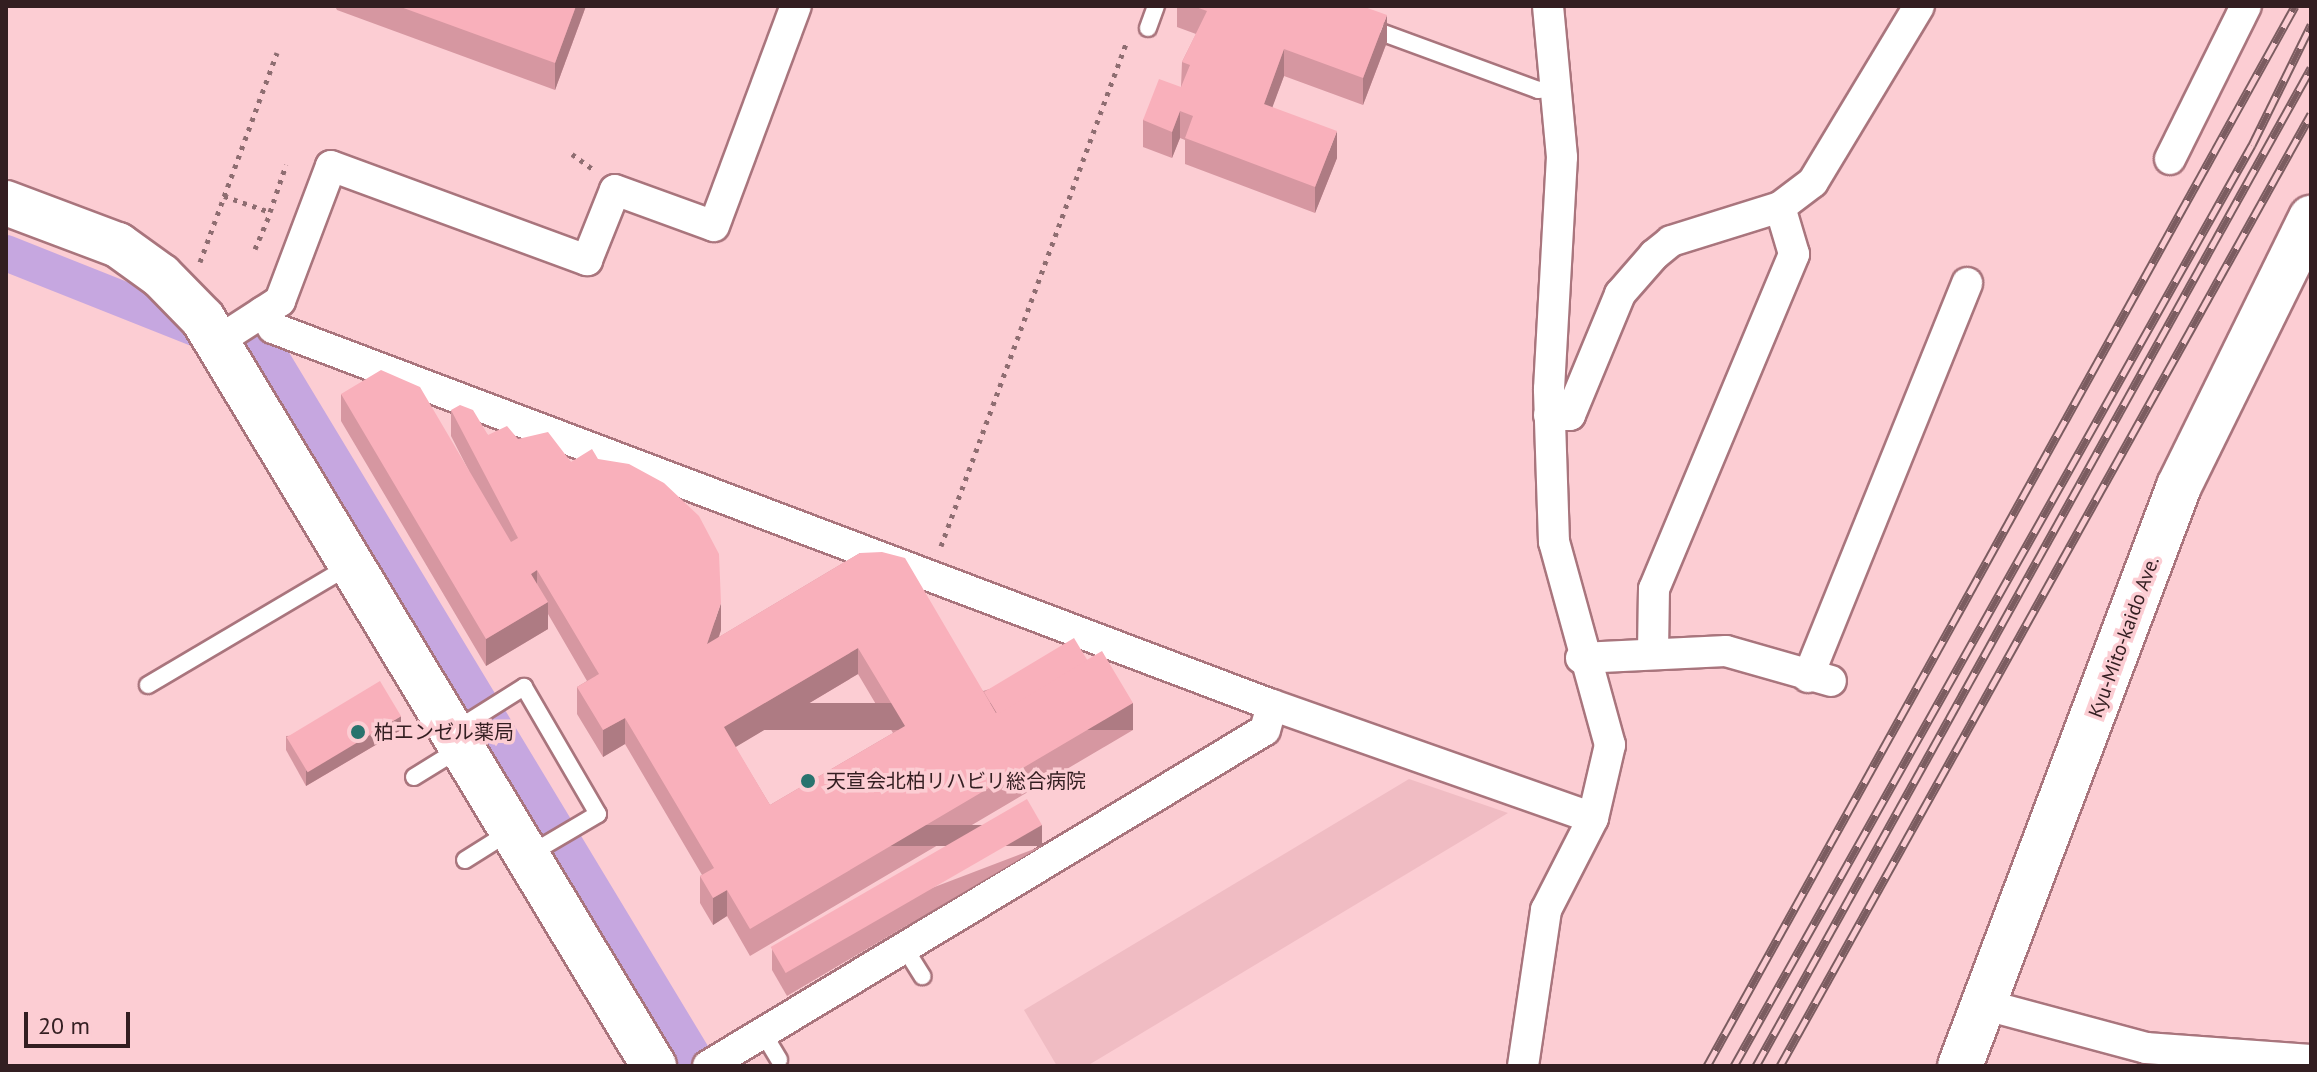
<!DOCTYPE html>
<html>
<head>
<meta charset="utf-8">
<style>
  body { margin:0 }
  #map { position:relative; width:2317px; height:1072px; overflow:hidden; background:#fccdd3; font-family:"PT Sans","Noto Sans JP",sans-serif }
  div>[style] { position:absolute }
  .built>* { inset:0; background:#f0bcc3 }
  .canal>* { height:36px; margin:-18px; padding:0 18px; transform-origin:18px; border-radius:18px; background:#c6a7e0 }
  .path>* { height:5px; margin-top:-2.5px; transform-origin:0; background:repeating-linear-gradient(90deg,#8e6d71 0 4px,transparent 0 10px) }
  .roads { filter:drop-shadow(2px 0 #a9757d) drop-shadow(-2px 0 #a9757d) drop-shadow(0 2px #a9757d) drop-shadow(0 -2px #a9757d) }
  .lane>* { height:16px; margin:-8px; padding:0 8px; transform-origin:8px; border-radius:8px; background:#fff }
  .street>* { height:30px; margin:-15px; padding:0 15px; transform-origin:15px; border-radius:15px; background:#fff }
  .secondary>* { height:44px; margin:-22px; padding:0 22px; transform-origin:22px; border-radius:22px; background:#fff }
  .rail>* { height:9px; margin-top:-4.5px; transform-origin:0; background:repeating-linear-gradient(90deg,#fccdd3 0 18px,#7b5c60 0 36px); box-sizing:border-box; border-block:2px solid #7b5c60 }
  .wall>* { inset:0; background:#d697a1 }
  .shaded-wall>* { inset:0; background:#ae7b83; transform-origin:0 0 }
  .building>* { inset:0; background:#f9b0bb; transform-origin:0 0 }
  .dots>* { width:22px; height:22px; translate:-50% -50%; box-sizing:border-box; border:4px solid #fccdd3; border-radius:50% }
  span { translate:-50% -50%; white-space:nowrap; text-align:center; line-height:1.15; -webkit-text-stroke:7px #fccdd3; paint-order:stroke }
  .street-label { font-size:20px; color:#331e21 }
  .poi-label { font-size:20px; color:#331e21 }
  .left { translate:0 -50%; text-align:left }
  .frame { position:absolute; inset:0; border:8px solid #331e21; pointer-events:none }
  .scale { position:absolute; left:24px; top:1012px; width:106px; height:36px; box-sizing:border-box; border:4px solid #331e21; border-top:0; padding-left:10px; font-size:24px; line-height:28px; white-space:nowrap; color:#331e21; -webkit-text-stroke:6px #fccdd3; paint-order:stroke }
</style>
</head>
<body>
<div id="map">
  <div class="built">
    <i style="clip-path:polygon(1409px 779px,1508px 813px,1087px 1066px,1057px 1066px,1024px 1010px)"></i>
  </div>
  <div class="canal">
    <i style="left:6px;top:253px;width:286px;rotate:21.7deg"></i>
    <i style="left:272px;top:359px;width:826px;rotate:58.87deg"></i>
  </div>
  <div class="path">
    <i style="left:572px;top:154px;width:26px;rotate:36deg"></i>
    <i style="left:224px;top:196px;width:49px;rotate:19.2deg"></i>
    <i style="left:270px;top:212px;width:50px;rotate:-71.2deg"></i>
    <i style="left:255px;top:249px;width:39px;rotate:-67deg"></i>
    <i style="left:200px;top:262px;width:223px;rotate:-69.8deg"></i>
    <i style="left:941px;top:546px;width:538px;rotate:-69.78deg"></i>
    <i style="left:976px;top:1065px;width:1px;rotate:45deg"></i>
  </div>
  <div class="roads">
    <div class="lane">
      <i style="left:1367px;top:27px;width:182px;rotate:20.2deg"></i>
      <i style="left:1538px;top:90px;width:20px;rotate:-6deg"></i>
      <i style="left:1148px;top:28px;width:23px;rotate:-70deg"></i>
      <i style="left:148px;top:685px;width:236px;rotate:-30.6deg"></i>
      <i style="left:454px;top:731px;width:83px;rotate:-32.2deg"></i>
      <i style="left:524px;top:687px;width:147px;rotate:59.8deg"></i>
      <i style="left:598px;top:814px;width:79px;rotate:149.5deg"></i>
      <i style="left:414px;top:777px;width:55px;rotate:-31.7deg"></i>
      <i style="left:465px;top:860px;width:54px;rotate:-32.2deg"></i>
      <i style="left:906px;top:950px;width:31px;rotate:58deg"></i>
      <i style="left:763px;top:1033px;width:31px;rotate:59deg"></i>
    </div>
    <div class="street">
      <i style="left:2170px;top:159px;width:171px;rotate:-63.6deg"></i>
      <i style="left:263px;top:312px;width:19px;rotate:58deg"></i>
      <i style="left:273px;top:328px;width:1068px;rotate:20.68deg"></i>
      <i style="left:1272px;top:705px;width:340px;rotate:19.4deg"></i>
      <i style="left:218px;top:341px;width:74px;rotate:-32.8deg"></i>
      <i style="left:280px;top:301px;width:144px;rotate:-69.3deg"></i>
      <i style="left:331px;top:166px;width:273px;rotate:20.2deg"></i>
      <i style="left:587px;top:260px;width:75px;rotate:-68.2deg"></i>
      <i style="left:615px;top:190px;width:105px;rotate:20deg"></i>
      <i style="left:714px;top:226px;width:235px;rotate:-69.6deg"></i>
      <i style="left:1549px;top:415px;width:21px"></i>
      <i style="left:1570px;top:415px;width:131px;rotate:-67.5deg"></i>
      <i style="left:1620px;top:294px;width:52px;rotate:-48.9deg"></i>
      <i style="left:1654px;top:255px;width:22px;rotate:-39deg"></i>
      <i style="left:1671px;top:241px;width:114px;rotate:-17.3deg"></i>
      <i style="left:1653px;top:652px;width:63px;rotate:-89.1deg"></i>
      <i style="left:1654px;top:589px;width:363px;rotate:-67.3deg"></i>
      <i style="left:1794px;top:254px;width:49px;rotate:-106.6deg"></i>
      <i style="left:1780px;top:207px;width:41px;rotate:-37.1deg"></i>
      <i style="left:1813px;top:182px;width:205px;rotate:-58.9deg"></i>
      <i style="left:1581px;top:658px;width:145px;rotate:-2.8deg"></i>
      <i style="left:1726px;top:651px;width:109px;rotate:15.9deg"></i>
      <i style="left:1808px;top:677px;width:425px;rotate:-68deg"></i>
      <i style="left:1986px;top:1005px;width:166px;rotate:15deg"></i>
      <i style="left:2146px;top:1048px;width:165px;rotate:4.2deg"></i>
      <i style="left:708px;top:1066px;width:650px;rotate:-31.1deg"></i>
      <i style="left:1265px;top:730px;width:26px;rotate:-74deg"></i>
      <i style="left:1523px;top:1066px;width:158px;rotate:-81.6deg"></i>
      <i style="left:1546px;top:910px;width:103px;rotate:-62.9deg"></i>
      <i style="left:1593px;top:818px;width:75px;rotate:-76.9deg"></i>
      <i style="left:1610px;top:745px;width:211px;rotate:-105.4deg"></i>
      <i style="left:1554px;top:542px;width:153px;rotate:-91.9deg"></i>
      <i style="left:1549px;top:389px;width:232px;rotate:-86.8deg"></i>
      <i style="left:1562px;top:157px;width:152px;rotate:-95.3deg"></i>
    </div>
    <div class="secondary">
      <i style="left:6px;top:203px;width:120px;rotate:20.6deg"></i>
      <i style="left:118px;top:245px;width:53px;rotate:35.8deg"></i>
      <i style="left:161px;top:276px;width:60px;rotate:45.7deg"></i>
      <i style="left:203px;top:319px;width:873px;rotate:58.88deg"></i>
      <i style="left:1960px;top:1066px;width:620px;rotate:-69.31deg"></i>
      <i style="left:2179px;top:486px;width:299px;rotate:-63.8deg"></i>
    </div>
  </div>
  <div class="rail">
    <i style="left:1707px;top:1066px;width:1212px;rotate:-60.98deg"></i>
    <i style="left:1734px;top:1066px;width:1057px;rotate:-60.65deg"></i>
    <i style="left:2252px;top:145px;width:134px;rotate:-63.8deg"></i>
    <i style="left:1756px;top:1066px;width:1142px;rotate:-60.92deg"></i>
    <i style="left:1780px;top:1066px;width:1090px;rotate:-60.85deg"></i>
  </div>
  <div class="wall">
    <i style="clip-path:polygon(335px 6px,586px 6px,555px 90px,337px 10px)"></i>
    <i style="clip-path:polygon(1177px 6px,1362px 6px,1387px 42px,1363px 105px,1284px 76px,1272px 107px,1337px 158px,1315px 213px,1185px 164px,1185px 140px,1180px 138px,1172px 158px,1143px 147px,1143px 120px,1181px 87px,1182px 62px,1196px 34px,1177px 27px)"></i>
    <i style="clip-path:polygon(evenodd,341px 394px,469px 471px,451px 436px,451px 410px,488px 435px,518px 439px,571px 462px,598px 459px,721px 630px,719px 637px,860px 553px,983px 691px,1087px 660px,1133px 730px,750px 956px,727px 916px,713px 925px,700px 903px,700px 876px,702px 875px,625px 744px,603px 757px,577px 714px,577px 687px,587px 681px,548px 614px,548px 629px,486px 666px,341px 421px,341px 394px,858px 674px,893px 733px,770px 805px,735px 747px,858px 674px)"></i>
    <i style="clip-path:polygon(401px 730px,306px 786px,286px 750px,286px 736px)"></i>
    <i style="clip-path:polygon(1042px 846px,787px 996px,772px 970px,772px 949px)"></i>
  </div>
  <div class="shaded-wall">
    <i style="clip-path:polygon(576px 6px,586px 6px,555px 90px,555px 63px)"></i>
    <i style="clip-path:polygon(1387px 15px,1387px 42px,1363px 105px,1363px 78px)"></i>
    <i style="clip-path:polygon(1284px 49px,1284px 76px,1264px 130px,1264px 104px)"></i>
    <i style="clip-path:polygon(1180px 111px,1180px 138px,1172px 158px,1172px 132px)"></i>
    <i style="clip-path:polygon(1337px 131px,1337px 158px,1315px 213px,1315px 187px)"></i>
    <i style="clip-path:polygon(537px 570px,537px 597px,531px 574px)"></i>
    <i style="clip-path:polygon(548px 602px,548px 629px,486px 666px,486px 639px)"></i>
    <i style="clip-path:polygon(721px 603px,721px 630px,707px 670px,707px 644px)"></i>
    <i style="clip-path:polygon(858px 648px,858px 674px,724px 754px,724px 727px)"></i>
    <i style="left:1133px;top:703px;width:27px;height:445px;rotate:90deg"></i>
    <i style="clip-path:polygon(401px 716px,401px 730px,306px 786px,306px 771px)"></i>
    <i style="clip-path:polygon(625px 718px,625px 744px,603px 757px,603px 730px)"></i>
    <i style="left:1042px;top:825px;width:21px;height:296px;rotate:90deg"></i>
    <i style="clip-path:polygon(727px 890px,727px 916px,713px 925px,713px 898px)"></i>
  </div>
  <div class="building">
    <i style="clip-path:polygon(398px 6px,576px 6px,555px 63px)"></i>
    <i style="clip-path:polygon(1193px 6px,1362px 6px,1387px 15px,1363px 78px,1284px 49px,1264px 104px,1337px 131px,1315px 187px,1185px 138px,1193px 116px,1180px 111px,1172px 132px,1143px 120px,1159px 79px,1181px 87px,1190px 65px,1182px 62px,1207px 11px)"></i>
    <i style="clip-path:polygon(evenodd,381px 370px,420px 387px,511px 542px,518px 538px,451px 410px,460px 405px,473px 410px,488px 435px,507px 426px,518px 439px,548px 432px,571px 462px,592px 449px,598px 459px,629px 464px,664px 483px,699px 516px,719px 554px,721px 603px,707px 644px,860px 553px,882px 552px,905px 558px,996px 713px,1102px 651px,1133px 703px,750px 929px,727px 890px,713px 898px,700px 876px,714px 868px,625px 718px,603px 730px,577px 687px,599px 674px,537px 570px,531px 574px,548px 602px,486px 639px,341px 394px,381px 370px,858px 648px,905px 726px,770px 805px,724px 727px,858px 648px)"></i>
    <i style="left:1074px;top:638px;width:26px;height:105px;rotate:59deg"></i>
    <i style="left:380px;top:681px;width:41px;height:109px;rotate:59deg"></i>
    <i style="left:1027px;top:799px;width:30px;height:296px;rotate:60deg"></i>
  </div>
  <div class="dots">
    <i style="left:358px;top:732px;background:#29736e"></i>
    <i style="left:808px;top:781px;background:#29736e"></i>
  </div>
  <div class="street-label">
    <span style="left:2124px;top:637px;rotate:-70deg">Kyu-Mito-kaido Ave.</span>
  </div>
  <div class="poi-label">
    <span class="left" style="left:374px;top:732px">柏エンゼル薬局</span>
    <span class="left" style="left:826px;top:781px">天宣会北柏リハビリ総合病院</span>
  </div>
  <div class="frame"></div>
  <div class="scale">20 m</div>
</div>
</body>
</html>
